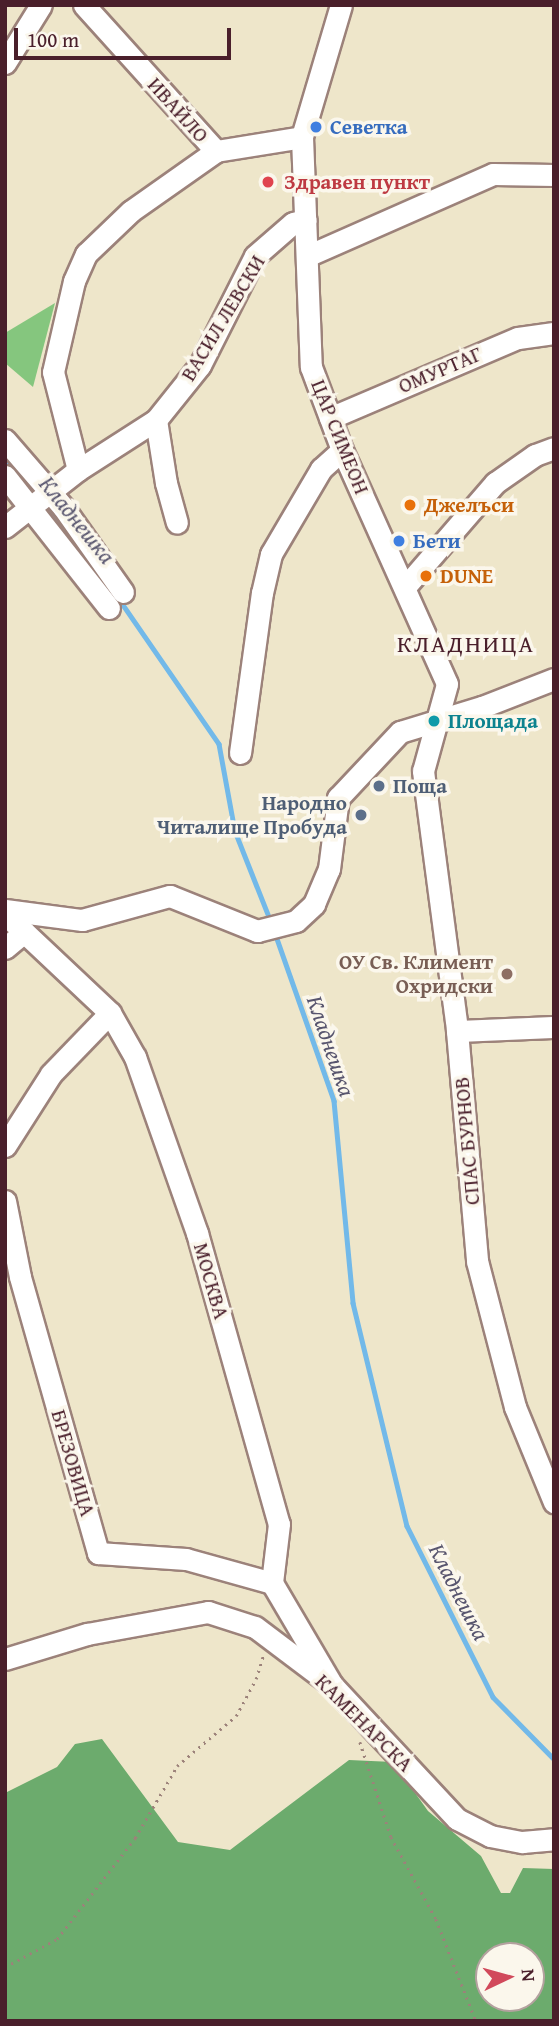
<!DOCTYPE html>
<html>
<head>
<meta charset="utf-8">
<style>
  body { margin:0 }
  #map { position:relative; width:559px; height:2026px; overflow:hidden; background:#eee6ca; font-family:"Gentium Book Plus",serif }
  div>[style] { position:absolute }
  .green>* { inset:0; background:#85c67e }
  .forest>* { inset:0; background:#6cab6d }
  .stream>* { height:4.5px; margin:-2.25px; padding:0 2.25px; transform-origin:2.25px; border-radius:2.25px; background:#72b9e9 }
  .path>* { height:2.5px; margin-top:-1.25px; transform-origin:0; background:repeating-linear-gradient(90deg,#9c827a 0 2px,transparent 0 7px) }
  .roads { filter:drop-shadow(2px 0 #9c827a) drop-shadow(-2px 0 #9c827a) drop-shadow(0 2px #9c827a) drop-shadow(0 -2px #9c827a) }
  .minor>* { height:21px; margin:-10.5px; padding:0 10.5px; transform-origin:10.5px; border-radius:10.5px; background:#fff }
  .dots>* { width:19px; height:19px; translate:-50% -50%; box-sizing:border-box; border:4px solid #fbf7ec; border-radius:50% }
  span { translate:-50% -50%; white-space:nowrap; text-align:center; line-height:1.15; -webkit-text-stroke:7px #fbf7ec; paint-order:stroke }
  .street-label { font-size:21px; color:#4a1f2b }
  .shop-label { font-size:21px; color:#366cbe; font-weight:700 }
  .left { translate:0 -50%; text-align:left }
  .health-label { font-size:21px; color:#be3a42; font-weight:700 }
  .food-label { font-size:21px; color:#c56008; font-weight:700 }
  .culture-label { font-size:21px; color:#0d838f; font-weight:700 }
  .service-label { font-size:21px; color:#4e5e75; font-weight:700 }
  .right { translate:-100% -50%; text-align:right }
  .education-label { font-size:21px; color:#785e54; font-weight:700 }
  .water-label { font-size:23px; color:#58556e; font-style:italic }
  .quarter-label { font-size:24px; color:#4a1f2b; letter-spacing:2px }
  .frame { position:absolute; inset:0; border:7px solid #4a1f2b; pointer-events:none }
  .north { position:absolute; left:475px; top:1942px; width:70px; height:70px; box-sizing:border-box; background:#fbf7ec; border:2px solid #b4a19f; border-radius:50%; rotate:85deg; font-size:19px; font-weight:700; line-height:28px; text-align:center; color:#4a1f2b }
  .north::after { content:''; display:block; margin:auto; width:24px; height:32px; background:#d1495b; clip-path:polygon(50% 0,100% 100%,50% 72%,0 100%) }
  .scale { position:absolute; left:14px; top:28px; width:217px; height:32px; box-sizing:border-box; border:4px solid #4a1f2b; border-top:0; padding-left:9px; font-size:21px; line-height:24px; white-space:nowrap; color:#4a1f2b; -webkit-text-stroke:5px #fbf7ec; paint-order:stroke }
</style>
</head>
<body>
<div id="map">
  <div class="green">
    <i style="clip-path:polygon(55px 303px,33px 387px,5px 363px,5px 333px)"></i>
  </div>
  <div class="forest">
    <i style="clip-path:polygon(evenodd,102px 1739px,178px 1842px,230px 1850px,349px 1760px,393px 1762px,428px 1811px,481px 1856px,501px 1893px,510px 1893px,523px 1868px,554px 1869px,554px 2021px,5px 2021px,5px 1793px,57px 1767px,75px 1744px,102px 1739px,489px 1956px,531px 1956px,531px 1998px,489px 1998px,489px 1956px)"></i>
  </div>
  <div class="stream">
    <i style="left:5px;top:461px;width:45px;rotate:47.7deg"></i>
    <i style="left:43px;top:504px;width:78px;rotate:51.2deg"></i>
    <i style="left:119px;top:599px;width:176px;rotate:55.4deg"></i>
    <i style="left:219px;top:744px;width:88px;rotate:79.6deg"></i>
    <i style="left:235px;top:831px;width:98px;rotate:68.4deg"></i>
    <i style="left:275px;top:933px;width:178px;rotate:70.6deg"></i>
    <i style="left:334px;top:1101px;width:203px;rotate:84.6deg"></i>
    <i style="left:353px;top:1303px;width:229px;rotate:76.4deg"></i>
    <i style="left:407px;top:1526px;width:191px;rotate:63.3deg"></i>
    <i style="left:493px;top:1697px;width:87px;rotate:45.5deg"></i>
  </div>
  <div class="path">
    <i style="left:360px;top:1742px;width:100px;rotate:71.9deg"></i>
    <i style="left:391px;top:1837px;width:94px;rotate:61.2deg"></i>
    <i style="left:436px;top:1919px;width:110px;rotate:68.6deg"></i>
    <i style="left:5px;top:1967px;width:59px;rotate:-28.3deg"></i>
    <i style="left:57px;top:1939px;width:128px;rotate:-52.3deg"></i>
    <i style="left:135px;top:1838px;width:83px;rotate:-59.7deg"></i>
    <i style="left:177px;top:1766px;width:77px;rotate:-40.3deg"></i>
    <i style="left:236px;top:1716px;width:42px;rotate:-61.6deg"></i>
    <i style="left:256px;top:1679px;width:24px;rotate:-73deg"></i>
  </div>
  <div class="roads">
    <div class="minor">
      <i style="left:84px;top:5px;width:197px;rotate:47.9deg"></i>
      <i style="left:341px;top:5px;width:138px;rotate:106.5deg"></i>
      <i style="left:302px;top:137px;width:230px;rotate:87.8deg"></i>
      <i style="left:311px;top:367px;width:89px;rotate:69.5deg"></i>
      <i style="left:342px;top:450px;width:256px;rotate:65.8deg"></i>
      <i style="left:447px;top:684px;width:90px;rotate:105.4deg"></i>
      <i style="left:423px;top:771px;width:262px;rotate:82.5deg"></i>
      <i style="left:457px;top:1031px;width:231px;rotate:85deg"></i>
      <i style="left:477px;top:1261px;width:151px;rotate:75.4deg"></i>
      <i style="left:515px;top:1407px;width:103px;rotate:67.7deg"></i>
      <i style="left:5px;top:63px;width:68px;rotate:-58.2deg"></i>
      <i style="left:307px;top:256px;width:203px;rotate:-23.8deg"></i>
      <i style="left:493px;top:174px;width:61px;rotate:0.9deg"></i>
      <i style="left:330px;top:418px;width:204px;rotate:-23.1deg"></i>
      <i style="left:518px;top:338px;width:36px;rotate:-8deg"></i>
      <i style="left:156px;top:420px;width:64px;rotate:81deg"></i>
      <i style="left:166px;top:483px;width:41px;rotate:74.6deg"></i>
      <i style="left:5px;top:440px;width:89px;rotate:49.1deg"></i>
      <i style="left:63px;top:507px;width:104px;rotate:54.8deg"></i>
      <i style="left:78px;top:470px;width:93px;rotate:-32.7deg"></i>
      <i style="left:156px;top:420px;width:70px;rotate:-51.3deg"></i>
      <i style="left:200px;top:365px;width:122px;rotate:-63.2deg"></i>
      <i style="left:255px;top:256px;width:50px;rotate:-41deg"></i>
      <i style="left:293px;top:223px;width:13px;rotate:-13deg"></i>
      <i style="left:5px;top:476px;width:168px;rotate:51.8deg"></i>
      <i style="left:5px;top:527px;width:93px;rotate:-38deg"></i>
      <i style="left:78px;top:470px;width:101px;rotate:-104.3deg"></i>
      <i style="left:53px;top:372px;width:93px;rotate:-77deg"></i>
      <i style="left:74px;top:281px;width:30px;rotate:-66deg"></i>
      <i style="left:86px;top:254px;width:62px;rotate:-43.7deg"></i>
      <i style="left:131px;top:211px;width:104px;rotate:-35.2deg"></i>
      <i style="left:216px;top:151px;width:87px;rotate:-9.2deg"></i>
      <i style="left:405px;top:587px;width:138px;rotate:-49.1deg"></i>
      <i style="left:495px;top:483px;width:49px;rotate:-35deg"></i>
      <i style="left:535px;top:455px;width:20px;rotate:-20deg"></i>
      <i style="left:240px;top:753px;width:162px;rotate:-82.2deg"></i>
      <i style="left:262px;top:593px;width:40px;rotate:-77deg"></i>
      <i style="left:271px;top:554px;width:99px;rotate:-59.5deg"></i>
      <i style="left:321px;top:469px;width:28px;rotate:-42deg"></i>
      <i style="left:5px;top:910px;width:78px;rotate:7.4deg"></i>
      <i style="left:82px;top:920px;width:91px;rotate:-15.3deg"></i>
      <i style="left:170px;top:896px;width:94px;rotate:21.9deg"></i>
      <i style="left:257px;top:931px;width:40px;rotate:-14.4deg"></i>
      <i style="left:296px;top:921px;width:25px;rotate:-43deg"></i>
      <i style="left:314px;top:904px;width:38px;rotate:-67deg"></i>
      <i style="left:329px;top:869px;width:72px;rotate:-82.8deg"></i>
      <i style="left:338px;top:798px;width:91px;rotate:-46.8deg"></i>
      <i style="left:400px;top:732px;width:86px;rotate:-17deg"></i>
      <i style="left:482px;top:707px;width:77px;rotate:-21.3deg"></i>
      <i style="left:5px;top:914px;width:144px;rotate:43.3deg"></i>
      <i style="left:110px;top:1013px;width:51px;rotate:60.4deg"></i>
      <i style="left:135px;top:1057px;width:187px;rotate:70.6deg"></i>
      <i style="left:197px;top:1233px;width:302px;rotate:74.3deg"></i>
      <i style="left:279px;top:1524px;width:59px;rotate:96.8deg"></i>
      <i style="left:272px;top:1583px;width:118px;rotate:59.5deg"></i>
      <i style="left:5px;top:948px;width:25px;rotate:-40deg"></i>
      <i style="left:457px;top:1031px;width:97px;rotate:-2.4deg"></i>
      <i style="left:5px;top:1146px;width:85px;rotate:-57.4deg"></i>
      <i style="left:51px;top:1074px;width:85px;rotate:-46deg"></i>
      <i style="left:5px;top:1201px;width:77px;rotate:78.8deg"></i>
      <i style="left:20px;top:1277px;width:287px;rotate:74.2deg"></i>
      <i style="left:98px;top:1553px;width:88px;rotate:3.9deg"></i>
      <i style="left:186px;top:1559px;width:89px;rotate:15.6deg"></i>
      <i style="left:5px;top:1659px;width:86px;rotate:-17deg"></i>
      <i style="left:87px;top:1634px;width:123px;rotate:-10.3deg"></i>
      <i style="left:208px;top:1612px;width:49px;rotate:17.7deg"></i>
      <i style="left:255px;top:1627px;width:96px;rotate:37deg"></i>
      <i style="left:332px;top:1685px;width:183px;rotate:47deg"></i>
      <i style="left:457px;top:1819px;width:37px;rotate:27deg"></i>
      <i style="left:490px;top:1836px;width:33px;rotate:11deg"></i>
      <i style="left:522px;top:1842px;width:32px;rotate:-5deg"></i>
    </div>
  </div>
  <div class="dots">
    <i style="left:316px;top:127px;background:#3f7fe0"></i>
    <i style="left:268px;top:182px;background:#e0444e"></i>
    <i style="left:410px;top:505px;background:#e8710a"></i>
    <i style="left:399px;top:541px;background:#3f7fe0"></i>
    <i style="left:426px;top:576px;background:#e8710a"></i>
    <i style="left:434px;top:721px;background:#0f9aa8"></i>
    <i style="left:379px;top:786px;background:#5c6f8a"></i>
    <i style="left:361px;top:815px;background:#5c6f8a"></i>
    <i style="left:507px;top:974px;background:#8d6e63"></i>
  </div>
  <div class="street-label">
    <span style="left:178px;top:110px;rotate:48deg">ИВАЙЛО</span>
    <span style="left:223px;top:318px;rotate:-59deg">ВАСИЛ ЛЕВСКИ</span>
    <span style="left:440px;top:370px;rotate:-23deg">ОМУРТАГ</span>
    <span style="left:340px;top:437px;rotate:68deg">ЦАР СИМЕОН</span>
    <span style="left:467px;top:1141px;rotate:-95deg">СПАС БУРНОВ</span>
    <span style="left:211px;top:1281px;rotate:74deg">МОСКВА</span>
    <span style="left:73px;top:1463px;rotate:74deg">БРЕЗОВИЦА</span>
    <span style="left:364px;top:1723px;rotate:45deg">КАМЕНАРСКА</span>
  </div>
  <div class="shop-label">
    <span class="left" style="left:330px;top:127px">Севетка</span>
    <span class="left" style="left:413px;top:541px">Бети</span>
  </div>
  <div class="health-label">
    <span class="left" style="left:284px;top:182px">Здравен пункт</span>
  </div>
  <div class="food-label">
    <span class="left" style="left:424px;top:505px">Джелъси</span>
    <span class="left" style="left:440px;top:576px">DUNE</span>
  </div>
  <div class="culture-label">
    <span class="left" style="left:448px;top:721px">Площада</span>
  </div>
  <div class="service-label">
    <span class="left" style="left:393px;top:786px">Поща</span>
    <span class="right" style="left:347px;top:815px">Народно<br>Читалище Пробуда</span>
  </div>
  <div class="education-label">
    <span class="right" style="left:493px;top:974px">ОУ Св. Климент<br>Охридски</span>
  </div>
  <div class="water-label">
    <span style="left:77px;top:520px;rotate:51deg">Кладнешка</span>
    <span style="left:331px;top:1046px;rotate:71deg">Кладнешка</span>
    <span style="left:459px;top:1592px;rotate:63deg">Кладнешка</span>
  </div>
  <div class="quarter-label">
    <span style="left:466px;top:644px">КЛАДНИЦА</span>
  </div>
  <div class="frame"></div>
  <div class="north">N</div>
  <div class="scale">100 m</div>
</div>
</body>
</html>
